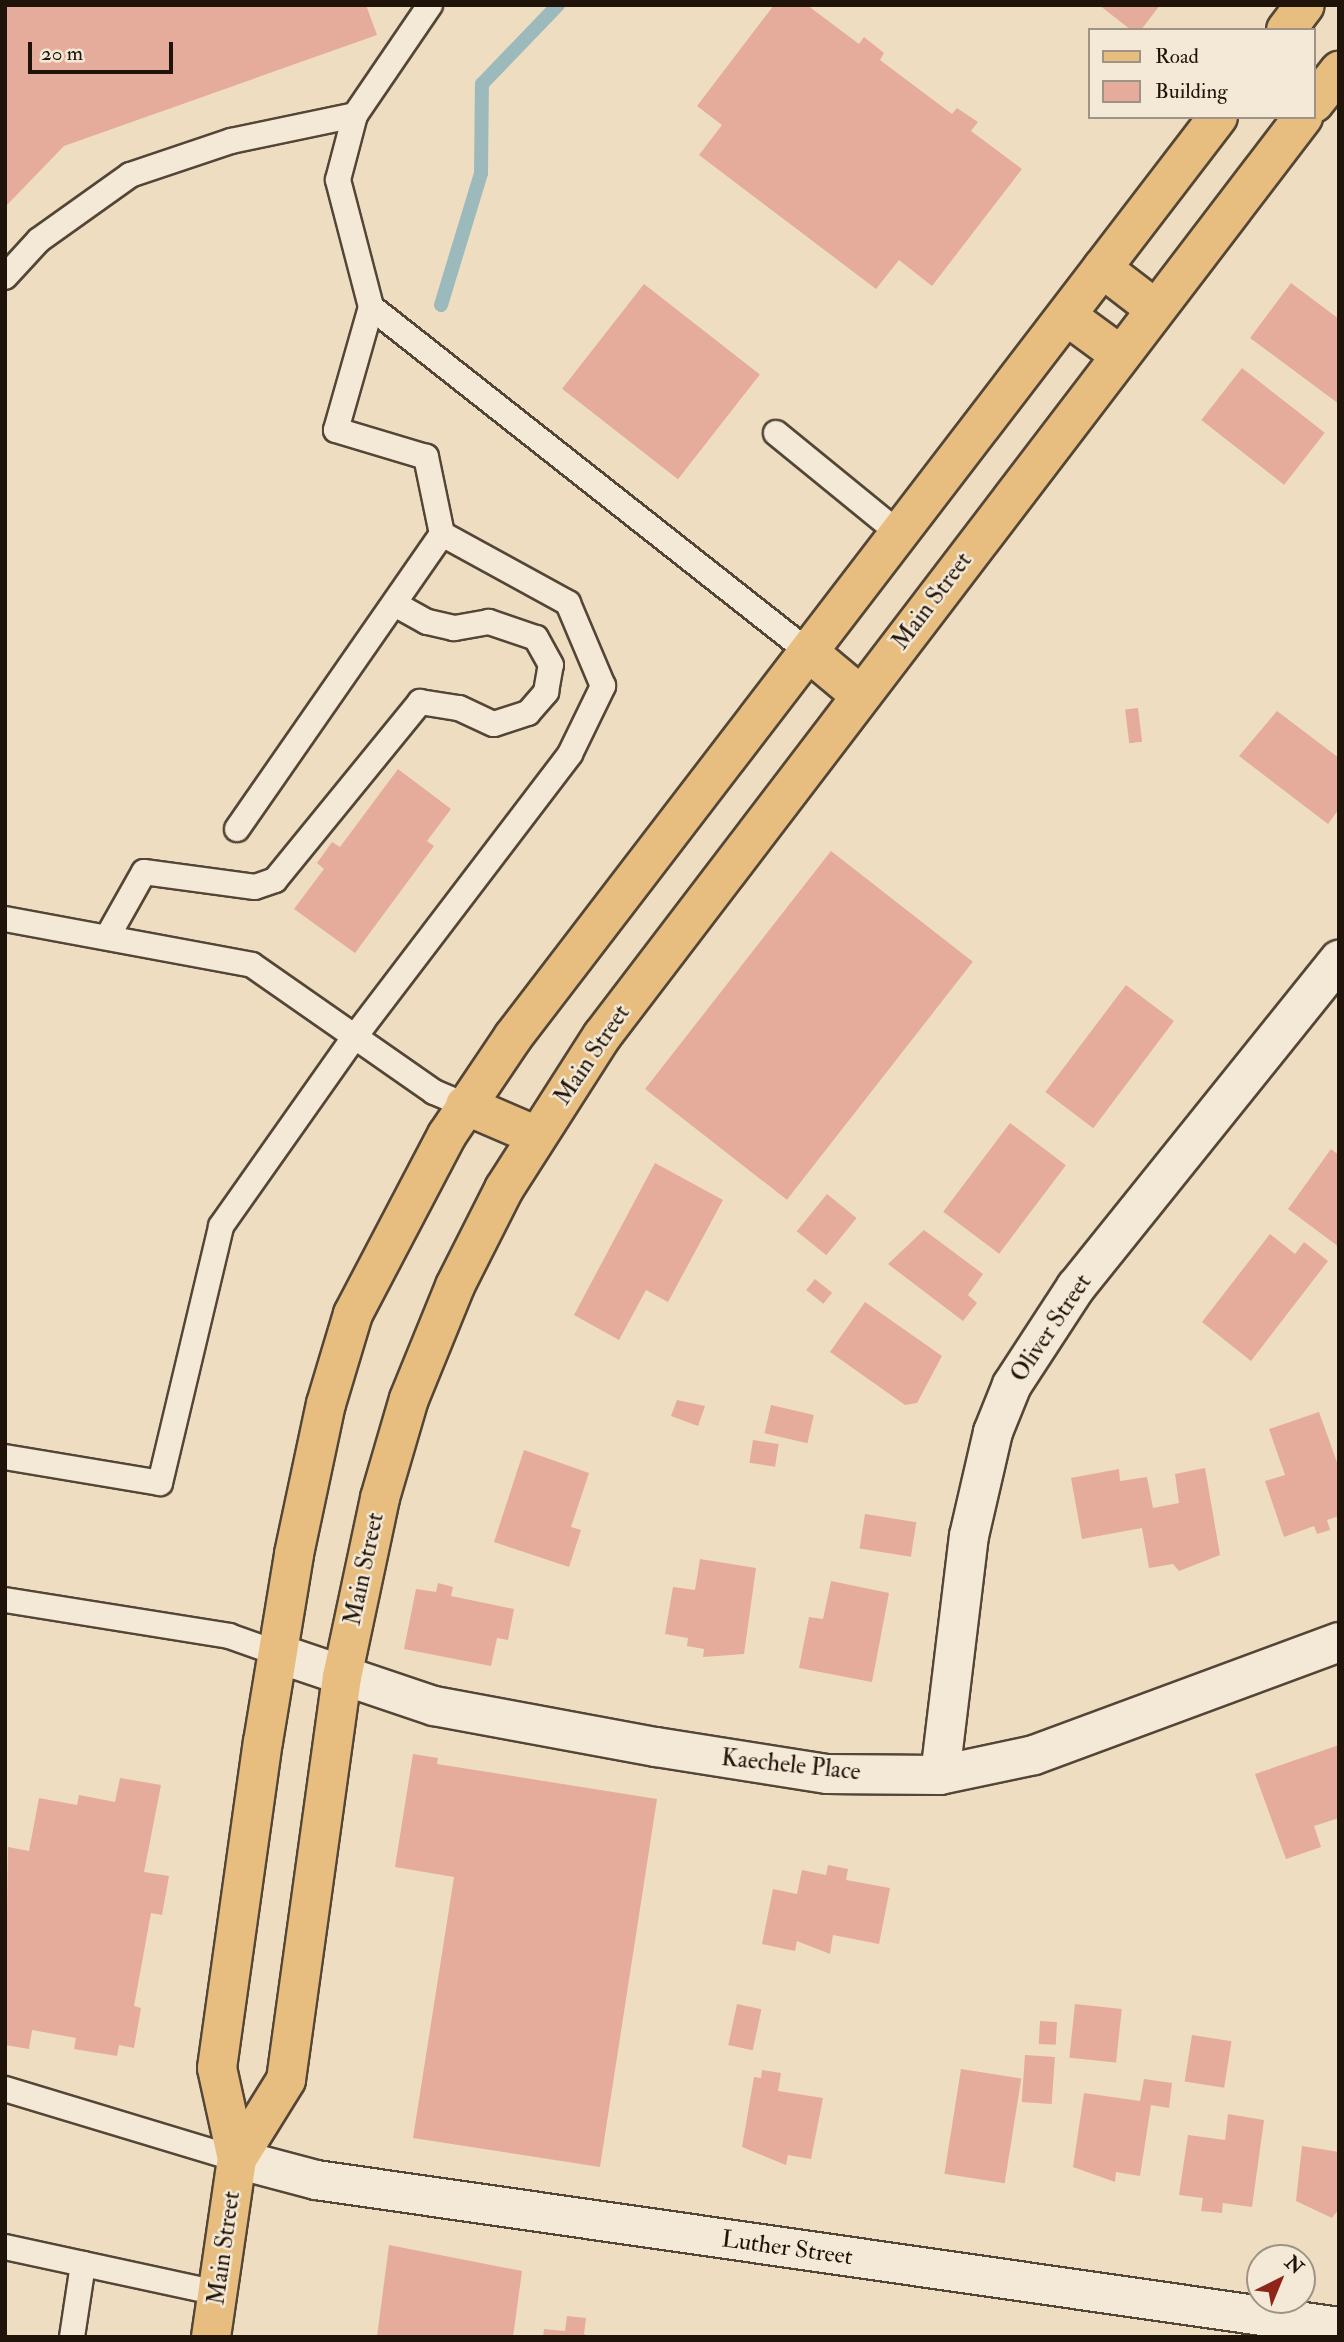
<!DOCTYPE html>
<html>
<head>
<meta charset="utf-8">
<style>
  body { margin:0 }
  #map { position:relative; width:1344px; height:2342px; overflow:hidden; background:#eeddc1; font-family:"IM FELL Double Pica",serif }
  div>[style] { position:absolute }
  .stream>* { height:14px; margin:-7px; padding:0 7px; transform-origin:7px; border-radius:7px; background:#9cbabb }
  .building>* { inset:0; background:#e5ac9c; transform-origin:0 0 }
  .roads { filter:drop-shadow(2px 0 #544637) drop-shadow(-2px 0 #544637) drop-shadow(0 2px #544637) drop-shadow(0 -2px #544637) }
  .service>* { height:24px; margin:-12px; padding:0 12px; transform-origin:12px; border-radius:12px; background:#f4e9d7 }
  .minor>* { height:38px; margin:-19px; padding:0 19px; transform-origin:19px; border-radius:19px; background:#f4e9d7 }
  .primary>* { height:38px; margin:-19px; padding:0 19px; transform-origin:19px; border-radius:19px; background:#e7be80 }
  span { translate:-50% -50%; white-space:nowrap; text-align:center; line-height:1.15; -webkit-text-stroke:5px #f4e9d7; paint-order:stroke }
  .street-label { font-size:24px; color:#201309 }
  .frame { position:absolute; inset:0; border:7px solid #201309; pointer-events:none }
  .legend { position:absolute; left:1088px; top:28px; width:228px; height:91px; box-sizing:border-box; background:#f4e9d7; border:2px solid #9f9385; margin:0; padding:9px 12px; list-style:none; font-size:21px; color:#201309 }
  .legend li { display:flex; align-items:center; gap:14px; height:35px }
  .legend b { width:35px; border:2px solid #9f9385 }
  .north { position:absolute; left:1246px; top:2244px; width:70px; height:70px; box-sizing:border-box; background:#f4e9d7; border:2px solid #9f9385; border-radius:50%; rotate:43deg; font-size:19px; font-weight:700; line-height:28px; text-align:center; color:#201309 }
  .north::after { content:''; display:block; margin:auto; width:24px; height:32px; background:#8f2418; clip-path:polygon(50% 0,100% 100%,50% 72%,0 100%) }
  .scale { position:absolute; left:28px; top:42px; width:145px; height:32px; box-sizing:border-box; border:4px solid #201309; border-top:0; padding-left:9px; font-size:21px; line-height:24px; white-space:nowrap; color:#201309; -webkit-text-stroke:5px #f4e9d7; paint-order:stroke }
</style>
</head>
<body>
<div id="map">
  <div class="stream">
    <i style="left:441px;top:305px;width:138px;rotate:-73.1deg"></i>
    <i style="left:481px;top:173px;width:89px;rotate:-89.4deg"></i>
    <i style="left:482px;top:84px;width:110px;rotate:-46.1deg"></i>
  </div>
  <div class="building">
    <i style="clip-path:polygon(5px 5px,366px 5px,377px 35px,64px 146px,5px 207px)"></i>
    <i style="clip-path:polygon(774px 5px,807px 5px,859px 44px,864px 37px,884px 53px,880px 60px,952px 114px,957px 108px,978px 122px,971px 131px,1022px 169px,932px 286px,899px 260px,876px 289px,699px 155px,722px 125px,697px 106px)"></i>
    <i style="clip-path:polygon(1099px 5px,1160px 5px,1141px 30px,1131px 30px)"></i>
    <i style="clip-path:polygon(1291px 283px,1339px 319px,1339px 404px,1250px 338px)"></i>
    <i style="left:644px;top:284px;width:147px;height:133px;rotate:38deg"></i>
    <i style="left:1242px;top:368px;width:105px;height:66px;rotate:38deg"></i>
    <i style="left:1138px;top:708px;width:34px;height:13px;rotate:83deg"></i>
    <i style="clip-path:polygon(1277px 711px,1339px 758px,1339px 809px,1328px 824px,1239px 756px)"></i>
    <i style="clip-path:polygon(398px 769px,451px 809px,427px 841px,434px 846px,355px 953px,294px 909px,324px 869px,317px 863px,332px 842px,340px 847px)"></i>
    <i style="left:831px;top:851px;width:180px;height:302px;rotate:38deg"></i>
    <i style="left:1126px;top:985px;width:60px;height:134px;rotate:37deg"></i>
    <i style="left:1010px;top:1123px;width:70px;height:111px;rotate:37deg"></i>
    <i style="clip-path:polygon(1331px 1149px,1339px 1155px,1339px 1247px,1288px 1209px)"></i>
    <i style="clip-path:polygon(655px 1163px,723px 1200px,668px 1302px,646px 1290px,619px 1340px,574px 1315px)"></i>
    <i style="left:827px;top:1194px;width:38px;height:48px;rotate:39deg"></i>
    <i style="clip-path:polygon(924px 1230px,983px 1274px,968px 1295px,977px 1303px,963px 1321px,888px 1264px)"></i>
    <i style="clip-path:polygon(1270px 1234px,1295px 1254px,1304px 1242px,1328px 1261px,1251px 1361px,1202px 1322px)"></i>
    <i style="left:815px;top:1279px;width:22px;height:14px;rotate:39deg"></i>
    <i style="clip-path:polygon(865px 1302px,942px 1356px,917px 1403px,905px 1405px,830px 1352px)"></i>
    <i style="clip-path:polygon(677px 1400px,705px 1406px,698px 1426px,671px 1416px)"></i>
    <i style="left:771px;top:1405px;width:44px;height:29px;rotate:13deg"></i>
    <i style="clip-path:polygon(1319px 1412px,1339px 1468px,1339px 1516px,1327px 1520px,1330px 1530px,1317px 1534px,1314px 1526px,1284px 1537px,1265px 1481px,1285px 1475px,1269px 1429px)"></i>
    <i style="left:753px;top:1440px;width:26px;height:23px;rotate:9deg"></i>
    <i style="clip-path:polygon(524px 1450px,589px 1473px,571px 1527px,581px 1530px,569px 1567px,494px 1542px)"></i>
    <i style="clip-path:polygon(1205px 1468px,1220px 1555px,1179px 1571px,1173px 1564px,1149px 1568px,1142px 1528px,1082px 1539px,1071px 1478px,1119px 1469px,1120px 1481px,1147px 1477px,1153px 1508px,1179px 1503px,1175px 1474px)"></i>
    <i style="left:865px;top:1514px;width:52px;height:35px;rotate:9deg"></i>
    <i style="clip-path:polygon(700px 1559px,756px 1568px,744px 1654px,703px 1657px,704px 1649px,687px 1646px,688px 1638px,665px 1634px,673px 1587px,695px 1590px)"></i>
    <i style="clip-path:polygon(831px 1581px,889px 1593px,872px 1682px,799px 1668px,809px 1617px,823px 1619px)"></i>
    <i style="clip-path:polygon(438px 1583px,453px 1587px,451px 1596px,514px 1609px,508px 1640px,497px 1638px,491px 1666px,404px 1649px,416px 1589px,436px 1592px)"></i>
    <i style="clip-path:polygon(1339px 1745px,1339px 1818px,1314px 1826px,1321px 1847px,1286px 1859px,1255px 1774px)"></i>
    <i style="clip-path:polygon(413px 1754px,438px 1758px,437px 1764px,657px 1799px,600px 2167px,413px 2138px,454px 1877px,395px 1867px)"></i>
    <i style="clip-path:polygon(120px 1778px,161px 1785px,144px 1872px,169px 1876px,162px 1915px,151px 1913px,134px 2006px,141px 2008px,134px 2048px,119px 2045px,117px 2056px,74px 2049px,76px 2038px,32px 2030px,29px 2049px,5px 2045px,8px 1847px,29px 1851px,39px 1798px,77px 1805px,79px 1795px,115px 1802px)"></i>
    <i style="clip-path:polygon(828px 1865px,848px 1869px,846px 1880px,890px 1888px,879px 1944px,833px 1935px,830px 1954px,797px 1941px,795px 1951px,762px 1944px,773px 1889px,797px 1894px,802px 1870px,826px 1875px)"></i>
    <i style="left:737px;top:2004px;width:25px;height:42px;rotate:12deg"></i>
    <i style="left:1075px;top:2004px;width:47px;height:54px;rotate:6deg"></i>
    <i style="left:1040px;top:2021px;width:17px;height:23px;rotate:3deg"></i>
    <i style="left:1192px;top:2035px;width:40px;height:47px;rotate:9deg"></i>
    <i style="left:1025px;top:2055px;width:30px;height:47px;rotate:4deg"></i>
    <i style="left:961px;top:2069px;width:61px;height:106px;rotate:9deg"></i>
    <i style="clip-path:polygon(762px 2070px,781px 2073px,778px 2091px,823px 2098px,811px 2159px,788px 2155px,786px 2165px,742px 2147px,754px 2077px,761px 2078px)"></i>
    <i style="clip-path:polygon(1144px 2079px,1172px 2083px,1169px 2108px,1151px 2105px,1140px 2176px,1116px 2172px,1115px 2182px,1073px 2167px,1084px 2093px,1140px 2101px)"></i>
    <i style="clip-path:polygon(1228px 2114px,1264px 2120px,1252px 2207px,1223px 2203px,1222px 2213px,1201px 2211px,1203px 2198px,1179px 2195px,1188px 2135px,1225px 2140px)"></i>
    <i style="clip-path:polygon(1302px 2146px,1339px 2152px,1339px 2209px,1332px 2218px,1296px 2201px)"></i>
    <i style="clip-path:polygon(389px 2245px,522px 2271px,513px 2337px,377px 2337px)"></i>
    <i style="clip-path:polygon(567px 2316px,586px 2318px,584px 2334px,590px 2337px,543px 2337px,544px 2329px,565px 2331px)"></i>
  </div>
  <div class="roads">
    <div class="service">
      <i style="left:355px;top:115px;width:133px;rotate:-55.7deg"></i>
      <i style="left:5px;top:277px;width:50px;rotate:-47.4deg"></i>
      <i style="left:39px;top:240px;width:112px;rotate:-35.5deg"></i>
      <i style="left:130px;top:175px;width:107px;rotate:-18.6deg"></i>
      <i style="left:231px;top:141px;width:127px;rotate:-11.8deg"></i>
      <i style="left:355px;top:115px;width:67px;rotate:104.7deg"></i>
      <i style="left:338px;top:180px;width:131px;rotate:75.4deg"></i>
      <i style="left:371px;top:307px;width:560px;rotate:38.26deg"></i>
      <i style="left:776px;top:433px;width:161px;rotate:39.2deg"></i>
      <i style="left:237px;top:829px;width:359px;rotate:-55.2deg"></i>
      <i style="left:442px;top:534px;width:79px;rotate:-101.7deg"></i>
      <i style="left:426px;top:457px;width:94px;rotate:-163.3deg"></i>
      <i style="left:336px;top:430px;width:128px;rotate:-74.1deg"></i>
      <i style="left:5px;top:919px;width:251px;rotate:10.5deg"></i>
      <i style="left:252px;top:965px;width:222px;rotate:34.9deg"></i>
      <i style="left:434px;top:1092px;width:34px;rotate:23deg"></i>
      <i style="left:109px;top:934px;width:71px;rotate:-60.6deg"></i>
      <i style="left:144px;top:872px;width:112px;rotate:7.7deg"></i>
      <i style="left:255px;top:887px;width:21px;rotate:-19deg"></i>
      <i style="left:275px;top:880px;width:230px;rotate:-50.8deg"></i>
      <i style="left:420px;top:702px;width:39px;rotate:9deg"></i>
      <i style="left:459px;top:708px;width:38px;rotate:25deg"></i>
      <i style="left:494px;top:724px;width:36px;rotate:-18deg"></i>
      <i style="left:528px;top:713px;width:28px;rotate:-49deg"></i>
      <i style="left:546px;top:692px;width:27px;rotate:-80deg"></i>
      <i style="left:551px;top:665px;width:31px;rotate:-119deg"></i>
      <i style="left:536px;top:638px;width:50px;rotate:-161.2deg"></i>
      <i style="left:489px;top:622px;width:36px;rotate:170deg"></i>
      <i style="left:454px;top:628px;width:28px;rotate:-167deg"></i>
      <i style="left:427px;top:622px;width:37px;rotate:-151deg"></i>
      <i style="left:5px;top:1457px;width:157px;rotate:9.5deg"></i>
      <i style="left:160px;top:1483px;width:264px;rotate:-76.6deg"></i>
      <i style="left:221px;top:1226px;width:229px;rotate:-54.8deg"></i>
      <i style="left:353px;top:1039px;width:358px;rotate:-52.7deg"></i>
      <i style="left:570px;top:754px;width:76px;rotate:-64.1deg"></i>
      <i style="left:603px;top:686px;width:90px;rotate:-112.9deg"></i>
      <i style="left:568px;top:603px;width:144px;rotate:-151.3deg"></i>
      <i style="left:5px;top:1600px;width:227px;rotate:9.1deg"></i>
      <i style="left:229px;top:1636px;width:51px;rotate:19.5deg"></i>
      <i style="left:5px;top:2089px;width:242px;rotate:16.8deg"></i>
      <i style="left:5px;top:2247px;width:217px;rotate:12.2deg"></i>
      <i style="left:72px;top:2337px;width:74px;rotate:-81.4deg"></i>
    </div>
    <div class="minor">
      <i style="left:277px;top:1653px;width:166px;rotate:18.7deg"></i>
      <i style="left:434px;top:1706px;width:226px;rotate:10.5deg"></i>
      <i style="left:656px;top:1747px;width:173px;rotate:9deg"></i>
      <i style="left:827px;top:1774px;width:113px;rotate:0.5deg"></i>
      <i style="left:940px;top:1775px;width:96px;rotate:-12deg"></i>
      <i style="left:1034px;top:1755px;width:325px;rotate:-20.3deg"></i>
      <i style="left:940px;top:1775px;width:241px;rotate:-83.1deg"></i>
      <i style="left:969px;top:1536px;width:107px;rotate:-77deg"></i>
      <i style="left:993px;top:1432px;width:51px;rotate:-68deg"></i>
      <i style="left:1012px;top:1385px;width:117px;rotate:-56.9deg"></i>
      <i style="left:1076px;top:1287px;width:420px;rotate:-51.2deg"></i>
      <i style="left:237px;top:2159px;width:82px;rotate:14.9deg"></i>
      <i style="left:316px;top:2180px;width:1034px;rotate:8.18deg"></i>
    </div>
    <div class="primary">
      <i style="left:1286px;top:30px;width:31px;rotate:-53deg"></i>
      <i style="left:1314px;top:103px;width:41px;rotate:-52deg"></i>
      <i style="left:1102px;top:268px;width:66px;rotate:37.6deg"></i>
      <i style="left:1067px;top:316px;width:64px;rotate:36.2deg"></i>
      <i style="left:811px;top:654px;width:64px;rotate:39.9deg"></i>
      <i style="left:465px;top:1105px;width:78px;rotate:23.3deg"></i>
      <i style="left:237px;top:2159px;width:93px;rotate:-58.2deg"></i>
      <i style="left:286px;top:2080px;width:407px;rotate:-82.1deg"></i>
      <i style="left:342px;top:1677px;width:183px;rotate:-78deg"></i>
      <i style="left:380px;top:1498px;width:103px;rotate:-73.7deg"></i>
      <i style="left:409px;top:1399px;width:122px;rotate:-67.8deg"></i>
      <i style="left:455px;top:1286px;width:109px;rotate:-63.2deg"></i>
      <i style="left:504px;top:1189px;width:182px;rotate:-57.4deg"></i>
      <i style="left:602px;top:1036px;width:1156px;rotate:-52.66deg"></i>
      <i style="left:211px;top:2337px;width:180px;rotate:-81.7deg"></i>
      <i style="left:237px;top:2159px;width:93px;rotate:-102.4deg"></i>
      <i style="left:217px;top:2068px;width:329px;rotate:-82deg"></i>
      <i style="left:263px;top:1742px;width:191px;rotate:-80.6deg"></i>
      <i style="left:294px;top:1554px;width:153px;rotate:-78deg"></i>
      <i style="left:326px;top:1404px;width:94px;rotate:-73.3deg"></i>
      <i style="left:353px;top:1314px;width:202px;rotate:-62.3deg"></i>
      <i style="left:447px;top:1135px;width:118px;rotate:-56deg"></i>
      <i style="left:513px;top:1037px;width:1159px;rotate:-52.54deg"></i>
    </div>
  </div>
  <div class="street-label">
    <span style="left:932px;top:601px;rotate:-53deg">Main Street</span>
    <span style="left:592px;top:1055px;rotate:-56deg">Main Street</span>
    <span style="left:1051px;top:1328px;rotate:-56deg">Oliver Street</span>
    <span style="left:364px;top:1569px;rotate:-78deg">Main Street</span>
    <span style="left:791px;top:1765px;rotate:6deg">Kaechele Place</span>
    <span style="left:224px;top:2248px;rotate:-82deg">Main Street</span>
    <span style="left:787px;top:2248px;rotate:8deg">Luther Street</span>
  </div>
  <div class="frame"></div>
  <ul class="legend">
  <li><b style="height:9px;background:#e7be80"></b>Road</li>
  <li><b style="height:19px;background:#e5ac9c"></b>Building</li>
  </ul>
  <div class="north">N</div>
  <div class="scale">20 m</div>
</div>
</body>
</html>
